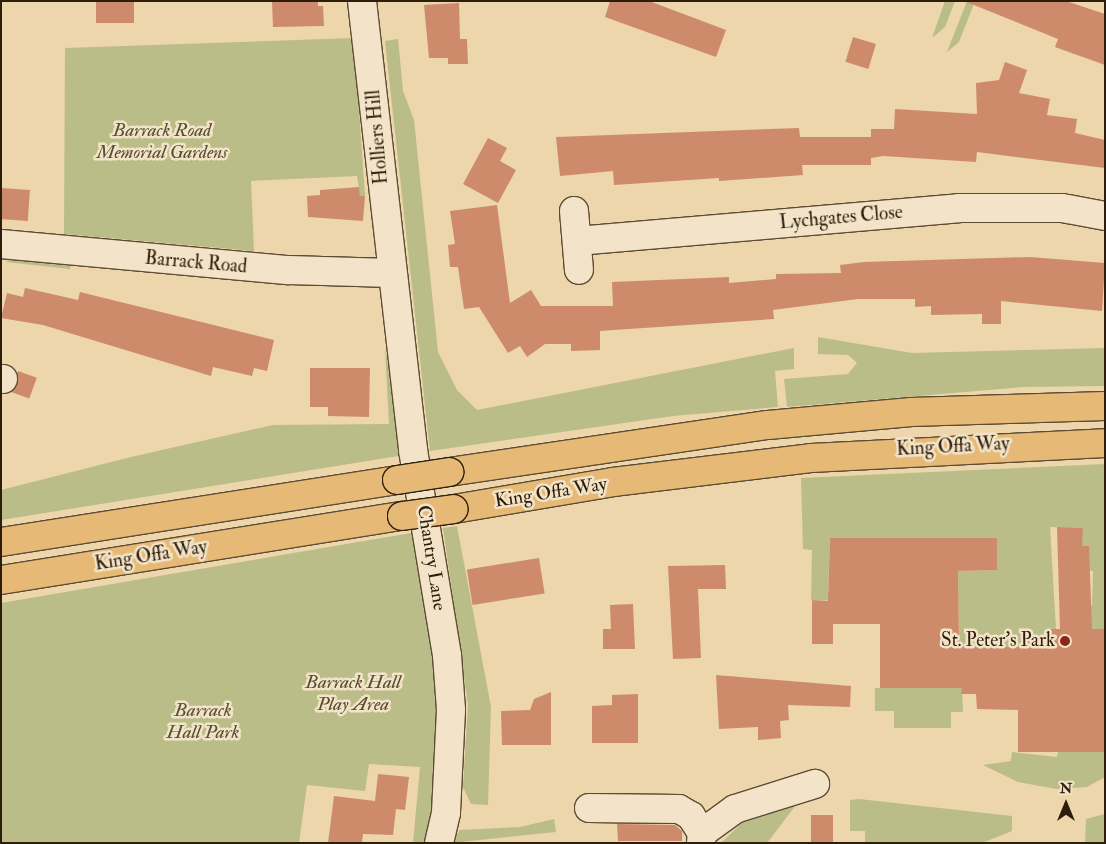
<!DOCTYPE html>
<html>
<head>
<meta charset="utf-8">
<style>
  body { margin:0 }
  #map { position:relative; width:1106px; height:844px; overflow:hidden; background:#edd5ac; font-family:"IM FELL Double Pica",serif }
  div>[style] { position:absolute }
  .green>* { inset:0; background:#babd88 }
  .building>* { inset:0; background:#ce8b6c; transform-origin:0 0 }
  .roads { filter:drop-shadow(1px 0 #5d4c34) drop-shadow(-1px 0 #5d4c34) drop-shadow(0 1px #5d4c34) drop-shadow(0 -1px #5d4c34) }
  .minor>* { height:28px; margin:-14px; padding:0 14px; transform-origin:14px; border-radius:14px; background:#f3e4c9 }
  .secondary>* { height:28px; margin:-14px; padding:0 14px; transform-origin:14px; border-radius:14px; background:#f3e4c9 }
  .trunk>* { height:28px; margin:-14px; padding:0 14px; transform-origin:14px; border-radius:14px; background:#e6ba76 }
  .bridges { filter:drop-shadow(1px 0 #2d1e0c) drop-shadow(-1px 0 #2d1e0c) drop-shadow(0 1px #2d1e0c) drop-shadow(0 -1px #2d1e0c) }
  .trunk-bridge>* { height:28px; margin:-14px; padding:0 14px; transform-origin:14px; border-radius:14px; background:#e6ba76 }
  .dots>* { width:14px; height:14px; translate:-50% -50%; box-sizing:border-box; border:2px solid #f3e4c9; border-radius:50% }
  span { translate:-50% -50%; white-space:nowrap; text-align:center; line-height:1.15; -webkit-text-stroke:5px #f3e4c9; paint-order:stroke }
  .park-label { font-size:19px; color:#574e31; font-style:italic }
  .street-label { font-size:19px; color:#2d1e0c }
  .poi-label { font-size:19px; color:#2d1e0c }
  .right { translate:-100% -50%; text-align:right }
  .frame { position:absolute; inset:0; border:2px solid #2d1e0c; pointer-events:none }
  .north { position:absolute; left:1041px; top:779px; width:50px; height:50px; -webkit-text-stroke:4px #f3e4c9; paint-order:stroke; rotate:0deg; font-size:14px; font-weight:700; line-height:20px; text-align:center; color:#2d1e0c }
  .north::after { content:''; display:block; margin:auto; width:18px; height:22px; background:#2d1e0c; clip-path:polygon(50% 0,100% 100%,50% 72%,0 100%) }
</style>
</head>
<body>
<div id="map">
  <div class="green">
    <i style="clip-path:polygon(945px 1px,955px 1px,945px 27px,932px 38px)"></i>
    <i style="clip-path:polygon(967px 1px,975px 1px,959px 42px,947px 52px)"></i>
    <i style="clip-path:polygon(354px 38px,365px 196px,360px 196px,357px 176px,251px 181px,254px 251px,64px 234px,65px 48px)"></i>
    <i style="clip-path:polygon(398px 39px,403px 91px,414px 120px,438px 352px,457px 390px,477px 410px,794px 348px,794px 369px,775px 371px,778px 407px,673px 416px,430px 451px,385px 41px)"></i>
    <i style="clip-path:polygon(13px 256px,71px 262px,70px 269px,6px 262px)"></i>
    <i style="clip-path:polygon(818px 337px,912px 353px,1105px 348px,1105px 386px,1024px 387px,787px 407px,784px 379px,848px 374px,857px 363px,848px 355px,818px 354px)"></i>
    <i style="clip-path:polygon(385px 348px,405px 455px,1px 520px,1px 490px,131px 457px,273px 425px,389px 424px)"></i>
    <i style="clip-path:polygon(1105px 464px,1105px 629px,1082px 629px,1083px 607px,1092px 606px,1093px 571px,1088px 571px,1089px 546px,1082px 546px,1082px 528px,1050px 527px,1056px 629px,1049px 636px,1025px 636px,1025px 647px,959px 647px,958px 571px,997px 570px,997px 538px,830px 538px,828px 592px,858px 592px,858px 601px,811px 600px,812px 550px,803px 549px,801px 478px)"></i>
    <i style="clip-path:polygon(457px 526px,491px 707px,488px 805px,471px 804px,463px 787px,468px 705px,443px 528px)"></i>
    <i style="clip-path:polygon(417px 532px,441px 711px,436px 800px,427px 843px,413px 843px,420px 767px,369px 764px,365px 791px,307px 785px,299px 843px,1px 843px,1px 603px)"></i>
    <i style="clip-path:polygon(875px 688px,962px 688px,963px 712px,951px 712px,951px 728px,894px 728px,894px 711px,875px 711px)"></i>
    <i style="clip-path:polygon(1105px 751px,1105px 777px,1087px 787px,1056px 789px,1018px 782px,983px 765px,1011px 761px,1012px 752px,1057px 757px,1058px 752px)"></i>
    <i style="clip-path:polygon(859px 799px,1012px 816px,1012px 831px,982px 843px,865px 843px,865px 831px,850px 831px,850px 800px)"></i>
    <i style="clip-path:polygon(796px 805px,767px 843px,721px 843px,749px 816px)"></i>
    <i style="clip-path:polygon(1105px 814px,1105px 843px,1085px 843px,1086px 819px)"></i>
    <i style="clip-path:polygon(554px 819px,556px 832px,451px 843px,460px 830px,520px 827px)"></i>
  </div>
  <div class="building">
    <i style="left:96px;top:1px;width:38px;height:22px"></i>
    <i style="clip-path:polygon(272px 1px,318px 1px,318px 6px,323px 6px,324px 26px,273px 27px)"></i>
    <i style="clip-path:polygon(610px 1px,649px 1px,726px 30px,716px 57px,605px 17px)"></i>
    <i style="clip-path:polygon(964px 1px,1066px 1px,1105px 14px,1105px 65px,1055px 47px,1058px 39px)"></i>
    <i style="clip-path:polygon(459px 3px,460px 39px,467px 39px,468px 64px,448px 64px,448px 58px,429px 58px,424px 5px)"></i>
    <i style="left:853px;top:37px;width:24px;height:26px;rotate:17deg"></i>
    <i style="clip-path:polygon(1005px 62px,1027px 70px,1019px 93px,1050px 99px,1047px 115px,1077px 119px,1075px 133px,1105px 140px,1105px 168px,977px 152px,976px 162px,883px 156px,871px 158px,871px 165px,802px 165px,803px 175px,719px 181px,719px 178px,614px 185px,613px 171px,560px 176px,556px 137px,799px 128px,800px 137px,871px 137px,871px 129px,894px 129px,895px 109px,977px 114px,976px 83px,999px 80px)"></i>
    <i style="clip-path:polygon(488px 138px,507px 148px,500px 161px,516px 170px,498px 203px,463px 184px)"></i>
    <i style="clip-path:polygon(359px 187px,360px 196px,365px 196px,363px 221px,308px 217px,307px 196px,320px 195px,320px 190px)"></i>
    <i style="left:1px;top:188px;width:29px;height:31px;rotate:4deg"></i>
    <i style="clip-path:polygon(497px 205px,510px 303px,531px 290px,541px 306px,613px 306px,612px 282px,729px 277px,729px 283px,776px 279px,776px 274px,841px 273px,840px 265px,864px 262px,1030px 257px,1105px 263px,1102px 311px,1001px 301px,1001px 324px,982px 324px,982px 314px,931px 315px,931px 306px,915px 307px,915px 299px,858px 299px,773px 310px,774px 319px,600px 331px,600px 350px,571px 351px,571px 344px,545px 344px,527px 357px,520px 346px,508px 353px,479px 307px,464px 309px,458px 267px,450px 267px,448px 245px,455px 244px,450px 211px)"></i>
    <i style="clip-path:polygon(25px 288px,78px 300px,80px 292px,274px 340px,267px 371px,254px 368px,252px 376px,213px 367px,211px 376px,43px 325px,1px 318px,7px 293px,23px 297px)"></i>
    <i style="clip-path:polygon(310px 368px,370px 368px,369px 417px,328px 416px,328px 407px,310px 407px)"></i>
    <i style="left:18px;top:371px;width:20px;height:22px;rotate:20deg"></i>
    <i style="clip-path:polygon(1057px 527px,1083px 528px,1082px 546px,1089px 546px,1092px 629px,1105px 629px,1105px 752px,1018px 752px,1018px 710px,977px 709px,976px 694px,961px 694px,962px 688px,880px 688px,880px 624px,833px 624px,833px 644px,812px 644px,812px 600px,828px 601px,830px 538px,997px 538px,997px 570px,958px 571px,959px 647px,1025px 647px,1025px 636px,1049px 636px,1049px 629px,1060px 629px)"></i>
    <i style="left:539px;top:558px;width:36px;height:73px;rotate:81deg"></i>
    <i style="clip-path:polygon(725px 565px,726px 589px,698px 589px,701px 658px,673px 659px,668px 566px)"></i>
    <i style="clip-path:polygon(633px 604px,635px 649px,603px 649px,603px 629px,611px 629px,610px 605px)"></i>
    <i style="clip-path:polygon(716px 675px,851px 686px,850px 707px,788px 705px,789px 720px,780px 721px,781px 738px,758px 740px,758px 727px,719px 729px)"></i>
    <i style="clip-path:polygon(551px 692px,551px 745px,502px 745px,501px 711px,530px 710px,534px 699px)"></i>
    <i style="clip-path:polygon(638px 694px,638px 743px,592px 743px,592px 706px,612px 705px,612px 695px)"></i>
    <i style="clip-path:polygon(378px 774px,409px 777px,405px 810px,396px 809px,393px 835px,363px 834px,362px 843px,328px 843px,334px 796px,375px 801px)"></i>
    <i style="left:811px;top:815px;width:22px;height:28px"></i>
    <i style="clip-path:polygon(617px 824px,675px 825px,682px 831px,682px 841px,618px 841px)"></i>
  </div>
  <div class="roads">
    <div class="minor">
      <i style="left:574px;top:211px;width:59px;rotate:85.2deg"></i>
      <i style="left:577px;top:241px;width:383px;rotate:-4.9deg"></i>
      <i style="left:959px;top:208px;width:103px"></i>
      <i style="left:1062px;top:208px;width:44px;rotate:10.5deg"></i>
      <i style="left:1px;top:244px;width:289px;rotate:5.2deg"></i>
      <i style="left:289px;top:270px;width:102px;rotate:1.7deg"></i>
      <i style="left:1px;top:379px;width:2px"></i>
      <i style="left:589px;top:808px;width:90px;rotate:0.6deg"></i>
      <i style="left:679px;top:809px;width:14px;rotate:30deg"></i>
      <i style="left:691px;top:816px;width:20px;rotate:57deg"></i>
      <i style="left:702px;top:833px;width:10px;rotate:96deg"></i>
      <i style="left:702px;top:833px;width:41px;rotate:-36deg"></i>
      <i style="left:735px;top:809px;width:84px;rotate:-17.4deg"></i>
    </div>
    <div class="secondary">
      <i style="left:362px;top:1px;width:452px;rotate:83.5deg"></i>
      <i style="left:413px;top:450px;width:208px;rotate:80.6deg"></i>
      <i style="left:447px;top:655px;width:55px;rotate:85.8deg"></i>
      <i style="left:451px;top:710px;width:103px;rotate:92.8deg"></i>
      <i style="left:446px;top:813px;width:31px;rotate:103deg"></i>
    </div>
    <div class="trunk">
      <i style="left:449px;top:472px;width:322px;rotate:-8.4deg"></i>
      <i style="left:768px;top:425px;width:144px;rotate:-5.2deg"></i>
      <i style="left:911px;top:412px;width:194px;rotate:-1.8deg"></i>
      <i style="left:454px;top:509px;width:161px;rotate:-9.6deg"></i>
      <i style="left:613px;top:482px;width:199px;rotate:-6.9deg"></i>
      <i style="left:811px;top:458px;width:294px;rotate:-2.9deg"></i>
      <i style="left:1px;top:542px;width:401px;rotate:-8.9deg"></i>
      <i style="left:1px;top:580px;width:406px;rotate:-9.1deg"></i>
    </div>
  </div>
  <div class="bridges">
    <div class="trunk-bridge">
      <i style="left:397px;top:480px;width:53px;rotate:-8.7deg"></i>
      <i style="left:402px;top:516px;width:52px;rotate:-7.7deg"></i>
    </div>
  </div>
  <div class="dots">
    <i style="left:1065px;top:641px;background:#8f2418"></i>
  </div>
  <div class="park-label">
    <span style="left:162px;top:142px">Barrack Road<br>Memorial Gardens</span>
    <span style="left:353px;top:694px">Barrack Hall<br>Play Area</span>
    <span style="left:203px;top:722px">Barrack<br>Hall Park</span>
  </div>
  <div class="street-label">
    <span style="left:378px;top:137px;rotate:-95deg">Holliers Hill</span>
    <span style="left:841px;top:218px;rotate:-5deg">Lychgates Close</span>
    <span style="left:196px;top:263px;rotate:5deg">Barrack Road</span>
    <span style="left:953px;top:447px;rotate:-3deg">King Offa Way</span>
    <span style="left:551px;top:493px;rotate:-9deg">King Offa Way</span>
    <span style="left:151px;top:556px;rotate:-9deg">King Offa Way</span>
    <span style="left:431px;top:558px;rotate:81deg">Chantry Lane</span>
  </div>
  <div class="poi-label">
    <span class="right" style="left:1055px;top:641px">St. Peter's Park</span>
  </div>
  <div class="frame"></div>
  <div class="north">N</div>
</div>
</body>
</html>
